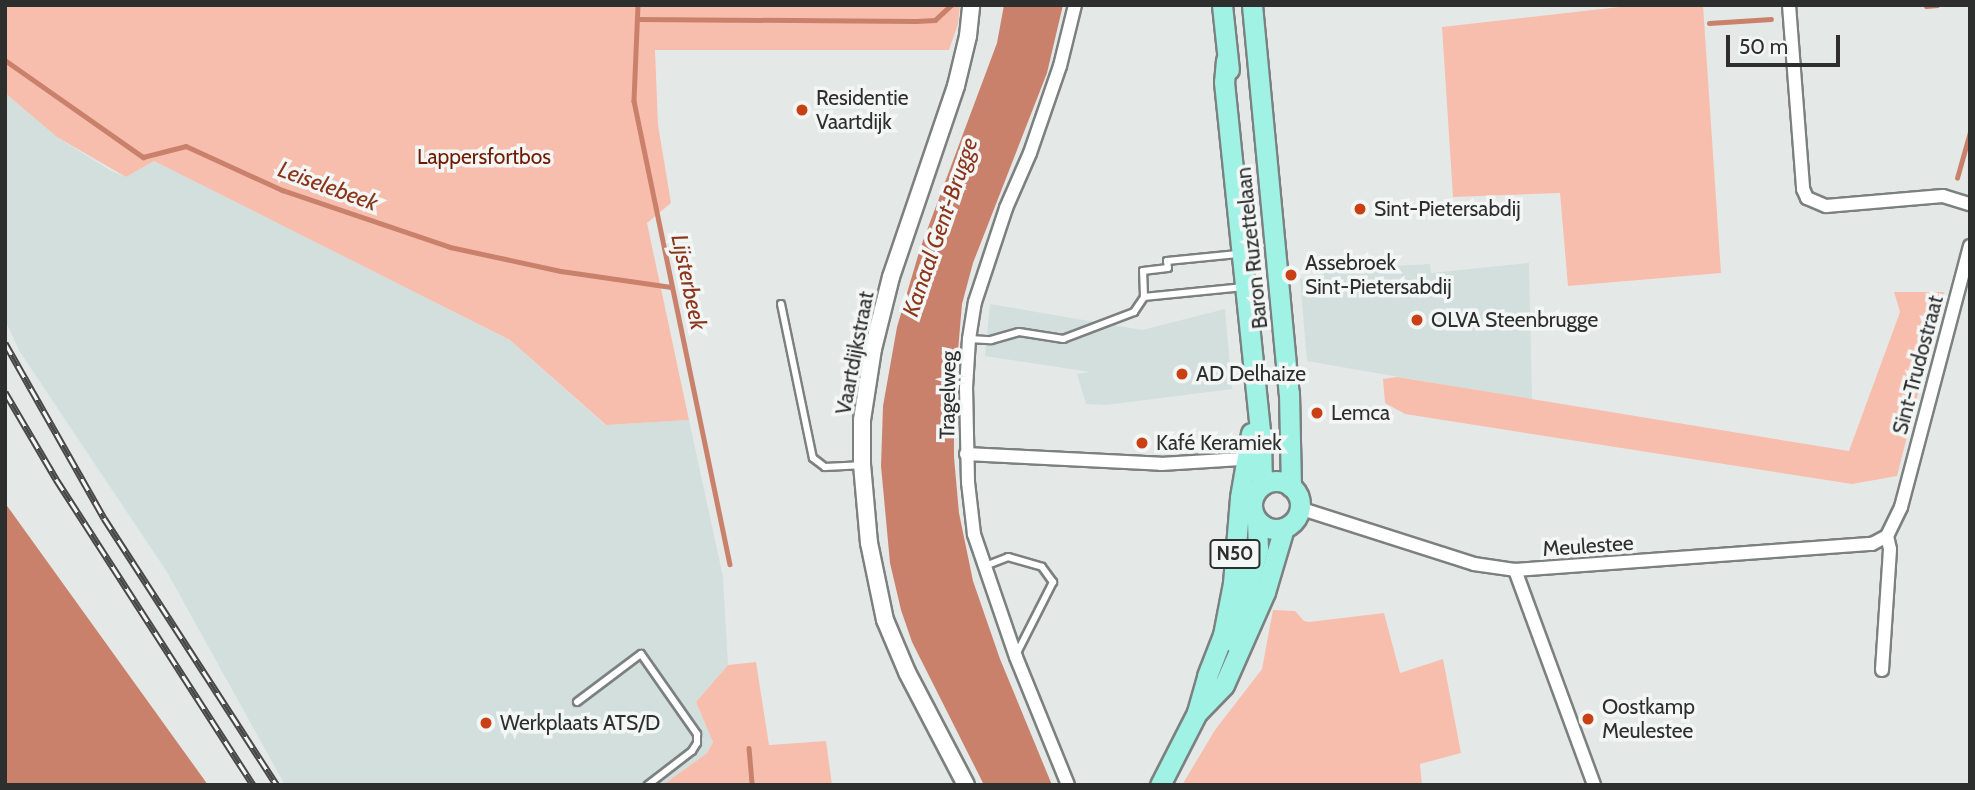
<!DOCTYPE html>
<html>
<head>
<meta charset="utf-8">
<style>
  body { margin:0 }
  #map { position:relative; width:1975px; height:790px; overflow:hidden; background:#e4e9e8; font-family:Cabin,sans-serif }
  div>[style] { position:absolute }
  .built>* { inset:0; background:#d2dfdc }
  .green>* { inset:0; background:#f8bead }
  .water>* { inset:0; background:#ca816c }
  .stream>* { height:4.5px; margin:-2.25px; padding:0 2.25px; transform-origin:2.25px; border-radius:2.25px; background:#ca816c }
  .roads { filter:drop-shadow(2px 0 #7c8180) drop-shadow(-2px 0 #7c8180) drop-shadow(0 2px #7c8180) drop-shadow(0 -2px #7c8180) }
  .service>* { height:6px; margin:-3px; padding:0 3px; transform-origin:3px; border-radius:3px; background:#fff }
  .minor>* { height:12px; margin:-6px; padding:0 6px; transform-origin:6px; border-radius:6px; background:#fff }
  .tertiary>* { height:16px; margin:-8px; padding:0 8px; transform-origin:8px; border-radius:8px; background:#fff }
  .primary>* { height:19px; margin:-9.5px; padding:0 9.5px; transform-origin:9.5px; border-radius:9.5px; background:#a0f2e4 }
  .primary>.ring { margin:-9.5px; padding:0; box-sizing:content-box; background:none; border:19px solid #a0f2e4; border-radius:50% }
  .rail>* { height:7px; margin-top:-3.5px; transform-origin:0; background:repeating-linear-gradient(90deg,#f2f6f5 0 13px,#474948 0 26px); box-sizing:border-box; border-block:2px solid #474948 }
  .dots>* { width:19px; height:19px; translate:-50% -50%; box-sizing:border-box; border:4px solid #f2f6f5; border-radius:50% }
  span { translate:-50% -50%; white-space:nowrap; text-align:center; line-height:1.15; -webkit-text-stroke:7px #f2f6f5; paint-order:stroke }
  .shield-label span { padding:2px 5px; background:#f2f6f5; border:2px solid; border-radius:5px; -webkit-text-stroke-width:0 }
  .shield-label { font-size:19px; color:#2d2f2e; font-weight:700 }
  .poi-label { font-size:21px; color:#2d2f2e }
  .left { translate:0 -50%; text-align:left }
  .park-label { font-size:21px; color:#721a00 }
  .street-label { font-size:21px; color:#2d2f2e }
  .water-label { font-size:23px; color:#8d351b; font-style:italic }
  .frame { position:absolute; inset:0; border:7px solid #2d2f2e; pointer-events:none }
  .scale { position:absolute; left:1726px; top:35px; width:114px; height:32px; box-sizing:border-box; border:4px solid #2d2f2e; border-top:0; padding-left:9px; font-size:21px; line-height:24px; white-space:nowrap; color:#2d2f2e; -webkit-text-stroke:5px #f2f6f5; paint-order:stroke }
</style>
</head>
<body>
<div id="map">
  <div class="built">
    <i style="clip-path:polygon(5px 93px,57px 137px,111px 171px,126px 177px,154px 161px,510px 340px,605px 425px,689px 420px,723px 577px,728px 665px,696px 702px,713px 741px,707px 753px,663px 785px,285px 785px,167px 572px,20px 352px,5px 320px)"></i>
    <i style="clip-path:polygon(1529px 263px,1532px 400px,1307px 361px,1300px 279px,1322px 277px,1322px 272px,1375px 267px,1430px 264px,1431px 273px)"></i>
    <i style="clip-path:polygon(990px 304px,1142px 330px,1225px 309px,1232px 389px,1106px 405px,1086px 404px,1077px 374px,1090px 372px,985px 356px)"></i>
  </div>
  <div class="green">
    <i style="clip-path:polygon(5px 5px,960px 5px,958px 24px,949px 50px,655px 50px,658px 125px,671px 203px,647px 223px,689px 420px,606px 425px,510px 340px,154px 161px,126px 177px,57px 137px,5px 93px)"></i>
    <i style="clip-path:polygon(1637px 5px,1703px 5px,1721px 273px,1568px 286px,1560px 193px,1453px 197px,1442px 27px)"></i>
    <i style="clip-path:polygon(1894px 292px,1944px 292px,1897px 476px,1852px 484px,1405px 414px,1385px 403px,1383px 379px,1397px 377px,1849px 451px,1900px 312px)"></i>
    <i style="clip-path:polygon(1273px 610px,1295px 611px,1304px 621px,1309px 622px,1384px 613px,1400px 673px,1443px 659px,1461px 753px,1420px 764px,1422px 785px,1182px 785px,1215px 730px,1262px 669px)"></i>
    <i style="clip-path:polygon(756px 662px,769px 745px,826px 741px,832px 785px,663px 785px,707px 753px,713px 742px,696px 702px,728px 665px)"></i>
  </div>
  <div class="water">
    <i style="clip-path:polygon(1004px 5px,1063px 5px,1047px 73px,973px 263px,962px 304px,954px 398px,954px 457px,959px 513px,973px 581px,1000px 659px,1052px 785px,984px 785px,912px 642px,901px 610px,890px 563px,881px 466px,883px 406px,897px 327px,920px 249px,997px 43px)"></i>
    <i style="clip-path:polygon(5px 503px,208px 785px,5px 785px)"></i>
  </div>
  <div class="stream">
    <i style="left:638px;top:5px;width:96px;rotate:92.4deg"></i>
    <i style="left:634px;top:101px;width:473px;rotate:78.3deg"></i>
    <i style="left:1926px;top:6px;width:11px;rotate:-5deg"></i>
    <i style="left:637px;top:19px;width:279px;rotate:0.4deg"></i>
    <i style="left:916px;top:21px;width:19px;rotate:-3deg"></i>
    <i style="left:935px;top:20px;width:22px;rotate:-43deg"></i>
    <i style="left:1709px;top:23px;width:62px;rotate:-3.7deg"></i>
    <i style="left:5px;top:60px;width:169px;rotate:35.1deg"></i>
    <i style="left:143px;top:157px;width:44px;rotate:-14.3deg"></i>
    <i style="left:186px;top:146px;width:106px;rotate:24.6deg"></i>
    <i style="left:282px;top:190px;width:177px;rotate:18.7deg"></i>
    <i style="left:450px;top:247px;width:114px;rotate:12.2deg"></i>
    <i style="left:561px;top:271px;width:111px;rotate:8.3deg"></i>
    <i style="left:1957px;top:178px;width:48px;rotate:-74.2deg"></i>
    <i style="left:749px;top:748px;width:37px;rotate:85deg"></i>
  </div>
  <div class="roads">
    <div class="service">
      <i style="left:1144px;top:297px;width:100px;rotate:-5.7deg"></i>
      <i style="left:781px;top:304px;width:157px;rotate:78.3deg"></i>
      <i style="left:813px;top:458px;width:15px;rotate:37deg"></i>
      <i style="left:825px;top:467px;width:35px;rotate:-3deg"></i>
      <i style="left:969px;top:339px;width:22px;rotate:3deg"></i>
      <i style="left:991px;top:340px;width:29px;rotate:-16deg"></i>
      <i style="left:1019px;top:332px;width:45px;rotate:9deg"></i>
      <i style="left:1063px;top:339px;width:76px;rotate:-20.8deg"></i>
      <i style="left:1134px;top:312px;width:18px;rotate:-56deg"></i>
      <i style="left:1144px;top:297px;width:26px;rotate:-92deg"></i>
      <i style="left:1143px;top:271px;width:25px;rotate:-7deg"></i>
      <i style="left:1168px;top:268px;width:7px;rotate:-98deg"></i>
      <i style="left:1167px;top:261px;width:71px;rotate:-5.6deg"></i>
      <i style="left:985px;top:566px;width:25px;rotate:-21deg"></i>
      <i style="left:1008px;top:557px;width:35px;rotate:16deg"></i>
      <i style="left:1042px;top:567px;width:19px;rotate:54deg"></i>
      <i style="left:1053px;top:582px;width:82px;rotate:116.9deg"></i>
      <i style="left:577px;top:702px;width:80px;rotate:-36.9deg"></i>
      <i style="left:641px;top:654px;width:98px;rotate:55deg"></i>
      <i style="left:697px;top:734px;width:9px;rotate:90deg"></i>
      <i style="left:697px;top:743px;width:9px;rotate:122deg"></i>
      <i style="left:692px;top:751px;width:56px;rotate:142.3deg"></i>
    </div>
    <div class="minor">
      <i style="left:1789px;top:5px;width:185px;rotate:85.6deg"></i>
      <i style="left:1803px;top:189px;width:10px;rotate:66deg"></i>
      <i style="left:1807px;top:198px;width:21px;rotate:23deg"></i>
      <i style="left:1826px;top:206px;width:117px;rotate:-4.9deg"></i>
      <i style="left:1943px;top:196px;width:28px;rotate:17deg"></i>
      <i style="left:966px;top:454px;width:195px;rotate:2.9deg"></i>
      <i style="left:1161px;top:464px;width:80px;rotate:-3.6deg"></i>
      <i style="left:1299px;top:508px;width:184px;rotate:17.7deg"></i>
      <i style="left:1474px;top:564px;width:41px;rotate:8.3deg"></i>
      <i style="left:1515px;top:570px;width:358px;rotate:-4.2deg"></i>
      <i style="left:1872px;top:544px;width:17px;rotate:-28deg"></i>
      <i style="left:1887px;top:536px;width:32px;rotate:-64deg"></i>
      <i style="left:1901px;top:507px;width:270px;rotate:-75.2deg"></i>
      <i style="left:1515px;top:570px;width:229px;rotate:69.8deg"></i>
      <i style="left:1882px;top:670px;width:121px;rotate:-86.2deg"></i>
      <i style="left:1890px;top:549px;width:13px;rotate:-103deg"></i>
      <i style="left:1068px;top:785px;width:138px;rotate:-112.1deg"></i>
      <i style="left:1016px;top:657px;width:130px;rotate:-108.9deg"></i>
      <i style="left:974px;top:534px;width:52px;rotate:-96.6deg"></i>
      <i style="left:968px;top:482px;width:94px;rotate:-91.2deg"></i>
      <i style="left:966px;top:388px;width:49px;rotate:-86.5deg"></i>
      <i style="left:969px;top:339px;width:37px;rotate:-81deg"></i>
      <i style="left:975px;top:302px;width:99px;rotate:-71.7deg"></i>
      <i style="left:1006px;top:208px;width:60px;rotate:-66.4deg"></i>
      <i style="left:1030px;top:153px;width:92px;rotate:-71deg"></i>
      <i style="left:1060px;top:66px;width:63px;rotate:-76.2deg"></i>
    </div>
    <div class="tertiary">
      <i style="left:966px;top:785px;width:127px;rotate:-117.6deg"></i>
      <i style="left:907px;top:672px;width:56px;rotate:-112.9deg"></i>
      <i style="left:885px;top:620px;width:79px;rotate:-101.7deg"></i>
      <i style="left:869px;top:543px;width:78px;rotate:-95.1deg"></i>
      <i style="left:862px;top:465px;width:45px;rotate:-90deg"></i>
      <i style="left:862px;top:420px;width:72px;rotate:-81.2deg"></i>
      <i style="left:873px;top:349px;width:74px;rotate:-76deg"></i>
      <i style="left:891px;top:277px;width:202px;rotate:-71.2deg"></i>
      <i style="left:956px;top:86px;width:51px;rotate:-76.5deg"></i>
      <i style="left:968px;top:36px;width:31px;rotate:-84deg"></i>
    </div>
    <div class="primary">
      <i style="left:1222px;top:5px;width:65px;rotate:83.9deg"></i>
      <i style="left:1252px;top:5px;width:390px;rotate:84.6deg"></i>
      <i style="left:1289px;top:393px;width:94px;rotate:88.8deg"></i>
      <i style="left:1226px;top:60px;width:22px;rotate:95deg"></i>
      <i style="left:1224px;top:82px;width:358px;rotate:84.1deg"></i>
      <i style="left:1261px;top:438px;width:47px;rotate:88.8deg"></i>
      <i class="ring" style="left:1252px;top:481px;width:29px;height:29px"></i>
      <i style="left:1232px;top:641px;width:96px;rotate:-74.2deg"></i>
      <i style="left:1258px;top:549px;width:29px;rotate:-92deg"></i>
      <i style="left:1197px;top:712px;width:37px;rotate:-74deg"></i>
      <i style="left:1207px;top:676px;width:44px;rotate:-68.7deg"></i>
      <i style="left:1223px;top:635px;width:53px;rotate:-79.1deg"></i>
      <i style="left:1233px;top:583px;width:86px;rotate:-85.3deg"></i>
      <i style="left:1240px;top:497px;width:65px;rotate:-80.2deg"></i>
      <i style="left:1198px;top:712px;width:37px;rotate:-46deg"></i>
      <i style="left:1224px;top:685px;width:102px;rotate:-66.2deg"></i>
      <i style="left:1265px;top:592px;width:67px;rotate:-73.5deg"></i>
      <i style="left:1160px;top:785px;width:92px;rotate:-62.9deg"></i>
    </div>
  </div>
  <div class="rail">
    <i style="left:5px;top:343px;width:201px;rotate:60.5deg"></i>
    <i style="left:104px;top:518px;width:318px;rotate:57.1deg"></i>
    <i style="left:5px;top:392px;width:101px;rotate:59.6deg"></i>
    <i style="left:56px;top:479px;width:364px;rotate:57.2deg"></i>
  </div>
  <div class="dots">
    <i style="left:802px;top:110px;background:#c84013"></i>
    <i style="left:1360px;top:209px;background:#c84013"></i>
    <i style="left:1291px;top:275px;background:#c84013"></i>
    <i style="left:1417px;top:320px;background:#c84013"></i>
    <i style="left:1182px;top:374px;background:#c84013"></i>
    <i style="left:1317px;top:413px;background:#c84013"></i>
    <i style="left:1142px;top:443px;background:#c84013"></i>
    <i style="left:1588px;top:719px;background:#c84013"></i>
    <i style="left:486px;top:723px;background:#c84013"></i>
  </div>
  <div class="shield-label">
    <span style="left:1235px;top:554px">N50</span>
  </div>
  <div class="poi-label">
    <span class="left" style="left:816px;top:110px">Residentie<br>Vaartdijk</span>
    <span class="left" style="left:1374px;top:209px">Sint-Pietersabdij</span>
    <span class="left" style="left:1305px;top:275px">Assebroek<br>Sint-Pietersabdij</span>
    <span class="left" style="left:1431px;top:320px">OLVA Steenbrugge</span>
    <span class="left" style="left:1196px;top:374px">AD Delhaize</span>
    <span class="left" style="left:1331px;top:413px">Lemca</span>
    <span class="left" style="left:1156px;top:443px">Kafé Keramiek</span>
    <span class="left" style="left:1602px;top:719px">Oostkamp<br>Meulestee</span>
    <span class="left" style="left:500px;top:723px">Werkplaats ATS/D</span>
  </div>
  <div class="park-label">
    <span style="left:484px;top:157px">Lappersfortbos</span>
  </div>
  <div class="street-label">
    <span style="left:1252px;top:248px;rotate:-96deg">Baron Ruzettelaan</span>
    <span style="left:855px;top:353px;rotate:-79deg">Vaartdijkstraat</span>
    <span style="left:1918px;top:365px;rotate:-75deg">Sint-Trudostraat</span>
    <span style="left:948px;top:395px;rotate:-89deg">Tragelweg</span>
    <span style="left:1588px;top:546px;rotate:-4deg">Meulestee</span>
  </div>
  <div class="water-label">
    <span style="left:328px;top:186px;rotate:20deg">Leiselebeek</span>
    <span style="left:940px;top:227px;rotate:-71deg">Kanaal Gent-Brugge</span>
    <span style="left:689px;top:282px;rotate:78deg">Lijsterbeek</span>
  </div>
  <div class="frame"></div>
  <div class="scale">50 m</div>
</div>
</body>
</html>
